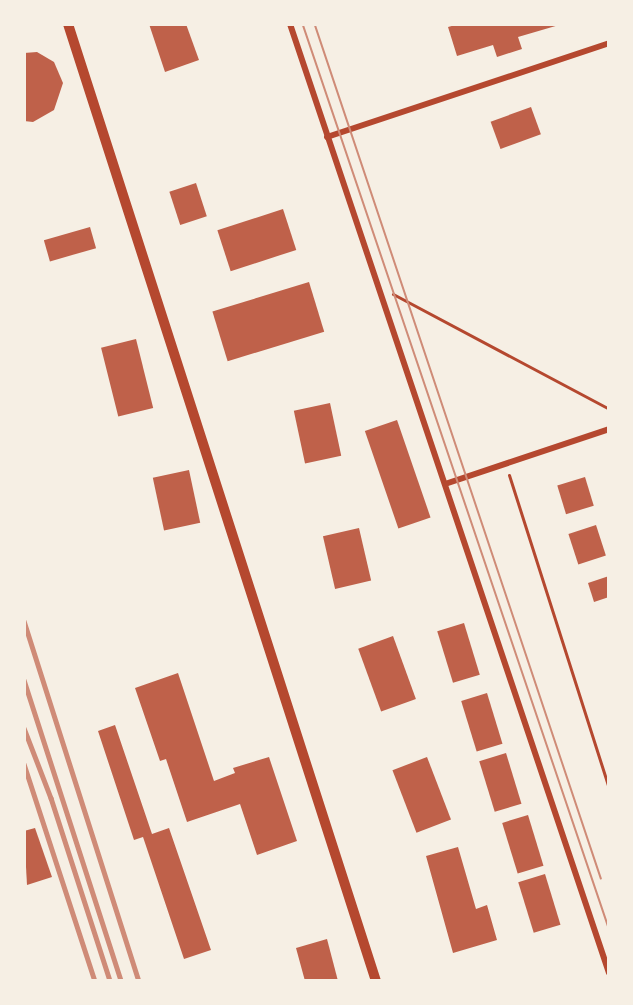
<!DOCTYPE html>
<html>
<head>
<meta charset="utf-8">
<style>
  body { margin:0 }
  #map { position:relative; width:633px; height:1005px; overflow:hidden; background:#f6efe4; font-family:Georgia,serif }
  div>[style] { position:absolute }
  .building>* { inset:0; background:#bf614a; transform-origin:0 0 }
  .path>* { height:3px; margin:-1.5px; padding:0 1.5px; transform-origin:1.5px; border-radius:1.5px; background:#b5482f }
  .minor>* { height:6px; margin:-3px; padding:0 3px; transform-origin:3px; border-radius:3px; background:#b5482f }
  .secondary>* { height:10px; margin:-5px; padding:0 5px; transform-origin:5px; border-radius:5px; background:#b5482f }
  .tram>* { height:1.5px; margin:-0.75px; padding:0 0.75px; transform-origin:0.75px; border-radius:0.75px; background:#cf8b77 }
  .rail>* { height:4.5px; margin:-2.25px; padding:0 2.25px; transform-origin:2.25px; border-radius:2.25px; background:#cf8b77 }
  span { translate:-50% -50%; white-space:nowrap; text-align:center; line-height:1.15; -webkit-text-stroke:5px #f6efe4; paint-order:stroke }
  .frame { position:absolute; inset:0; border:26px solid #f6efe4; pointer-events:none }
</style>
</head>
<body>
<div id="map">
  <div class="building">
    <i style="clip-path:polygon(149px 24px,186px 24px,199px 60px,165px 72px)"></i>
    <i style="clip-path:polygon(459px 24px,559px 24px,559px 25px,518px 37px,522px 49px,497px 57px,493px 45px,457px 56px,448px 27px)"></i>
    <i style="clip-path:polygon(37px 52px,54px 62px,63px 83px,54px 110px,33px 122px,24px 121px,24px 53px)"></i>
    <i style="left:531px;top:107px;width:29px;height:43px;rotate:70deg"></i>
    <i style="left:196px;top:183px;width:35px;height:28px;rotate:72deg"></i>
    <i style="left:283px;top:209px;width:43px;height:69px;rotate:72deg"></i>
    <i style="left:90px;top:227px;width:22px;height:48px;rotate:74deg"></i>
    <i style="left:309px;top:282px;width:52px;height:101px;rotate:73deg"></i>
    <i style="left:136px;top:339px;width:71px;height:36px;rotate:76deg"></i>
    <i style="left:330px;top:403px;width:54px;height:37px;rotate:78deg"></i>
    <i style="left:397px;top:420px;width:103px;height:34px;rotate:71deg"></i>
    <i style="left:189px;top:470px;width:54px;height:37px;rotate:78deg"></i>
    <i style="left:585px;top:477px;width:30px;height:29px;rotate:73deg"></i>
    <i style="left:596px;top:525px;width:32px;height:29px;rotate:72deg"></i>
    <i style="left:359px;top:528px;width:54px;height:37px;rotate:77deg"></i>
    <i style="clip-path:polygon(609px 576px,609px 597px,594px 602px,588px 583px)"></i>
    <i style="left:464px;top:623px;width:54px;height:28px;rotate:73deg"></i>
    <i style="left:393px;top:636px;width:67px;height:37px;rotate:70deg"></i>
    <i style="clip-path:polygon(178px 673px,214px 781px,235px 773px,233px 768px,269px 757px,297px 841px,257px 855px,240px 804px,187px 822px,166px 759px,160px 761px,135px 688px)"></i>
    <i style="left:487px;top:693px;width:53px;height:27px;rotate:73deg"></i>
    <i style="clip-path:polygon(115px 725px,152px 834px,169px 828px,211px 950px,184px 959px,143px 837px,134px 840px,98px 731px)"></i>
    <i style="left:506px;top:753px;width:53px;height:28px;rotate:73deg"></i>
    <i style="left:427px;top:757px;width:67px;height:37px;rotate:69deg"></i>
    <i style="left:528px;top:815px;width:53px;height:27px;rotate:73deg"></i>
    <i style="clip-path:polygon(35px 828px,52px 877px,27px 885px,24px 831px)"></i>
    <i style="clip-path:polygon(458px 847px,476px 909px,487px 905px,497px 940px,453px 953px,426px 856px)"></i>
    <i style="left:545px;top:874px;width:53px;height:28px;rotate:73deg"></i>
    <i style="clip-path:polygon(327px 939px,338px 981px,305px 981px,296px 948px)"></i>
  </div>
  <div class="path">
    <i style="left:393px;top:294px;width:245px;rotate:28deg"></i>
    <i style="left:509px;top:475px;width:329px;rotate:72.3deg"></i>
  </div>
  <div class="minor">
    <i style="left:290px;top:24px;width:1001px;rotate:71.42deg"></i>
    <i style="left:327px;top:137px;width:297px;rotate:-18.4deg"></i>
    <i style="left:445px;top:484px;width:173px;rotate:-18.5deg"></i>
  </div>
  <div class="secondary">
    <i style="left:68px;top:24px;width:1005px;rotate:72.16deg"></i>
  </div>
  <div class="tram">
    <i style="left:303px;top:24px;width:954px;rotate:71.3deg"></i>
    <i style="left:315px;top:24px;width:901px;rotate:71.48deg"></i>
  </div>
  <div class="rail">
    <i style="left:24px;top:621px;width:378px;rotate:72.3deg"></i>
    <i style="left:24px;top:680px;width:316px;rotate:72.1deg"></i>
    <i style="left:24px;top:728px;width:75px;rotate:68.9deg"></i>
    <i style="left:51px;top:798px;width:192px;rotate:72.1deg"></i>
    <i style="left:24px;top:764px;width:228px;rotate:71.9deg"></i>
  </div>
  <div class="frame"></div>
</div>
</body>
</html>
